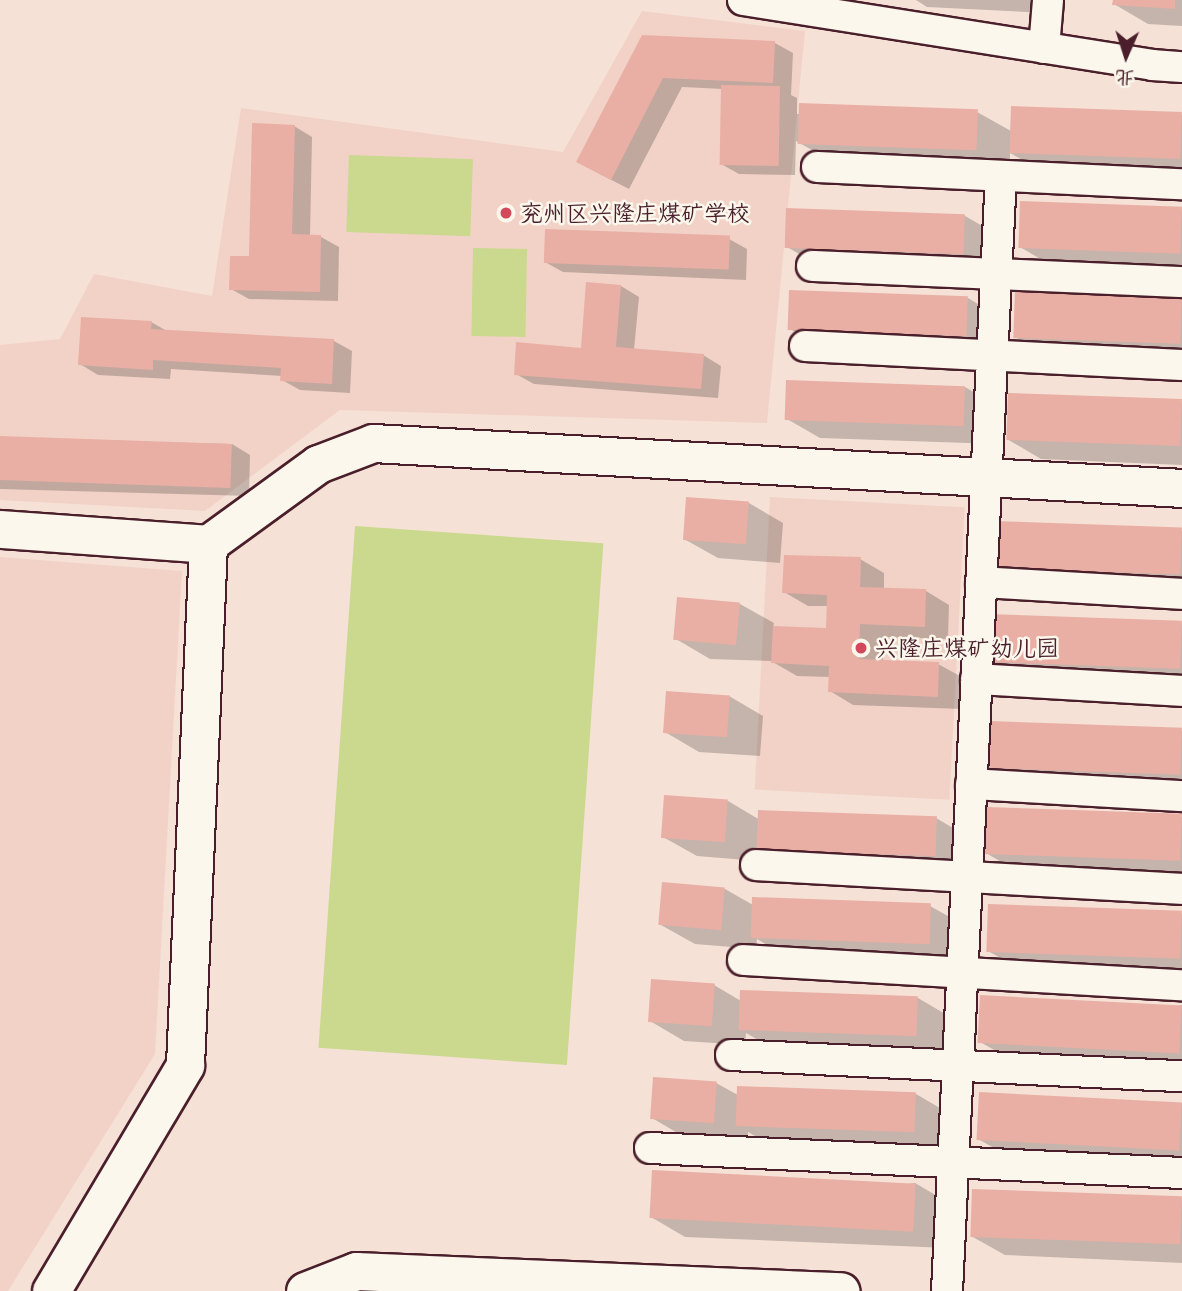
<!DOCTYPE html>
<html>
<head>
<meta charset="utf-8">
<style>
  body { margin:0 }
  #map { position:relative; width:1182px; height:1291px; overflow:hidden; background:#f6e1d6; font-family:Itim,"LXGW WenKai TC",sans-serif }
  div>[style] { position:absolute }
  .built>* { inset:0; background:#f2d2c7; transform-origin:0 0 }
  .green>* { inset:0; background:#cad98d; transform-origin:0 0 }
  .shadow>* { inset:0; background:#0003 }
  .building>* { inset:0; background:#e9afa4; transform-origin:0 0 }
  .roads { filter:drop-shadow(2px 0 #4a1f2b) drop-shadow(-2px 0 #4a1f2b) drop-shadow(0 2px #4a1f2b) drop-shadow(0 -2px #4a1f2b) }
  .minor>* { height:30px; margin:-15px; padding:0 15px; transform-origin:15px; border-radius:15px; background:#fbf7ec }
  .tertiary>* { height:37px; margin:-18.5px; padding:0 18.5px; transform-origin:18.5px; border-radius:18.5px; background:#fbf7ec }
  .dots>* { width:19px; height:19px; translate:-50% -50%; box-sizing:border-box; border:4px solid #fbf7ec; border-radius:50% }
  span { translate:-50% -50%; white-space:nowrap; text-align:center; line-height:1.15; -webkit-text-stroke:5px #fbf7ec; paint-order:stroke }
  .poi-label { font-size:23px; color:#4a1f2b }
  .left { translate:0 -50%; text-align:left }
  .north { position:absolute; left:1091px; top:21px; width:70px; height:70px; -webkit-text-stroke:5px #fbf7ec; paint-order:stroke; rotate:183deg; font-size:19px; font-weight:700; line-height:28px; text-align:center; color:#4a1f2b }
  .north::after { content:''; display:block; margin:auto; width:24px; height:32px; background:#4a1f2b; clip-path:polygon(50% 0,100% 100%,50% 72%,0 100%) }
</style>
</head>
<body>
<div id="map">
  <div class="built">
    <i style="clip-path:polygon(642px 11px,805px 31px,767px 423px,340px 410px,205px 511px,0 500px,0 345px,60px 339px,94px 274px,212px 296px,241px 108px,563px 152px)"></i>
    <i style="left:770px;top:497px;width:195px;height:293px;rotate:3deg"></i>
    <i style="clip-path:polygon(0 557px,182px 571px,155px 1054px,8px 1291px,0 1291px)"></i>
  </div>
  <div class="green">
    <i style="left:349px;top:155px;width:124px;height:77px;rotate:2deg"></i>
    <i style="left:473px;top:248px;width:54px;height:88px;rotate:1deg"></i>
    <i style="left:355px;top:526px;width:249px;height:523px;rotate:4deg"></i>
  </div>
  <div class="shadow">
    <i style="clip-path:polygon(916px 0,1050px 0,1049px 13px,927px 7px)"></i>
    <i style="clip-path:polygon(1115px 0,1182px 0,1182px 26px,1148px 24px,1114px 4px)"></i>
    <i style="clip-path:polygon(643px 37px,775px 43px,793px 53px,791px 95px,797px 98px,797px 114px,977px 112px,1011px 131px,1182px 115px,1182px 178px,1044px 172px,1010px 153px,1010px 168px,833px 162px,796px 141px,795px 175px,739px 174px,721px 164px,723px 89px,682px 87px,629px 189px,596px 172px)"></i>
    <i style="clip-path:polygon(294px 126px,312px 137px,310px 237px,321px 237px,339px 247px,338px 301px,249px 299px,231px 289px,251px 258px)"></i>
    <i style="clip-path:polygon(1182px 210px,1182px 273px,1054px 267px,1020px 247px)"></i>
    <i style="clip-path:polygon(965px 216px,998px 235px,997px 273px,820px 266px,787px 247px)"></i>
    <i style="clip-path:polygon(729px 239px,747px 249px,746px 280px,563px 272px,545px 262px)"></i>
    <i style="clip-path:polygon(621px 286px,639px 297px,634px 350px,703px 355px,721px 366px,718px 398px,534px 384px,516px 374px,583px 349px)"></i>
    <i style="clip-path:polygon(968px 298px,1001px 318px,1000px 355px,823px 349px,790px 329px)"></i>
    <i style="clip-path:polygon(1182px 299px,1182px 362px,1049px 356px,1015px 337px)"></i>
    <i style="clip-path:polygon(151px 322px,167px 331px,334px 341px,352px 351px,350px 393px,300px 390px,282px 380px,282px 376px,171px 369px,170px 379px,98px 375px,80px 364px)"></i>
    <i style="clip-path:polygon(965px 387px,999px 407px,997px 444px,820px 438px,787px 419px)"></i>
    <i style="clip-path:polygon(1182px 402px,1182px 465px,1041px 459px,1007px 439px)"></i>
    <i style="clip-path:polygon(0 438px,232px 444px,250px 455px,249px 496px,0 489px)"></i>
    <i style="clip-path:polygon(687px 499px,749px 503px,783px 523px,780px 563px,718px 558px,684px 539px)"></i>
    <i style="clip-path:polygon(1182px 531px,1182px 594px,993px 568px)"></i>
    <i style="clip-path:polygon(860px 559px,884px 573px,884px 590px,926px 591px,949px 605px,948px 639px,884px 637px,883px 661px,938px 664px,962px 677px,961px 709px,853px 705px,830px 691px,830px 677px,797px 676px,771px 661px,710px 659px,676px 639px,740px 604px,774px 623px,773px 628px,828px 630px,829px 606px,808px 606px,784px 592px)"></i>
    <i style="clip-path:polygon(1182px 624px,1182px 687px,1021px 680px,987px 661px)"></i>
    <i style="clip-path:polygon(729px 696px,763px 716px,760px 756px,699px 752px,665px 732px)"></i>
    <i style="clip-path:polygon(1182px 731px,1182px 794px,1022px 787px,989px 768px)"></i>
    <i style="clip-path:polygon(728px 801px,760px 820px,936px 818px,970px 838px,969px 875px,792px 869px,759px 850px,758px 861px,697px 856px,663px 837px)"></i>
    <i style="clip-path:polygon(1182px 817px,1182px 880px,1020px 873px,986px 853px)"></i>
    <i style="clip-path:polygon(725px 889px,753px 905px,930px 906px,964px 925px,963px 962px,786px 956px,757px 939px,756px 949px,695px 944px,661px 925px)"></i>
    <i style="clip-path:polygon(1182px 914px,1182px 977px,1022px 970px,988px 951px)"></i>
    <i style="clip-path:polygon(714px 985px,741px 1001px,918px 998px,952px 1018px,950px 1055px,774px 1049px,746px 1033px,745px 1045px,684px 1041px,650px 1021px)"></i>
    <i style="clip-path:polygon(1182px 1005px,1182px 1069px,1014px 1061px,980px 1042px)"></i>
    <i style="clip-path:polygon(716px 1083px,738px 1095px,916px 1094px,950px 1114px,948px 1151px,771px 1145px,748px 1132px,748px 1142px,686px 1138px,652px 1118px)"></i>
    <i style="clip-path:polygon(1182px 1103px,1182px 1166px,1012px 1158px,978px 1139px)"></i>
    <i style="clip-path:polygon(915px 1183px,949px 1203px,947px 1248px,685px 1237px,651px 1217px)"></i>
    <i style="clip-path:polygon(1182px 1200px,1182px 1263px,1005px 1255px,971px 1236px)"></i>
  </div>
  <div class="building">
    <i style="clip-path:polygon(1113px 0,1175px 0,1175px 9px,1112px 5px)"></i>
    <i style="clip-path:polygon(642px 35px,775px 41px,773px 83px,663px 78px,611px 180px,576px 162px)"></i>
    <i style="left:721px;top:85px;width:59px;height:80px;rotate:1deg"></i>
    <i style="left:799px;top:103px;width:179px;height:41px;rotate:2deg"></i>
    <i style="left:1011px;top:106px;width:171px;height:47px;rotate:2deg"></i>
    <i style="clip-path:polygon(252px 123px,295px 125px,292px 234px,321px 235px,320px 292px,229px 290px,230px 256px,249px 256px)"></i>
    <i style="left:1020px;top:201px;width:162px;height:47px;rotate:2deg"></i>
    <i style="left:786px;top:208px;width:179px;height:40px;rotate:2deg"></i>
    <i style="left:545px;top:229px;width:185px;height:34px;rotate:2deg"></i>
    <i style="clip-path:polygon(586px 282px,621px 285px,616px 347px,704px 354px,701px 389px,514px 375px,516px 342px,581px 348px)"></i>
    <i style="left:789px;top:290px;width:179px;height:40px;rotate:2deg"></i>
    <i style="left:1015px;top:290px;width:167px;height:48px;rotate:2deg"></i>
    <i style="clip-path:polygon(81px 317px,152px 321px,151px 329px,334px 339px,332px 384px,280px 381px,281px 368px,153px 360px,153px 370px,78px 365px)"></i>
    <i style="left:786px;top:380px;width:179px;height:40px;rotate:2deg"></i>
    <i style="left:1008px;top:393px;width:174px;height:47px;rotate:2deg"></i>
    <i style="left:0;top:436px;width:232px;height:44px;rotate:2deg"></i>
    <i style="left:686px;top:497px;width:63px;height:43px;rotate:4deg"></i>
    <i style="left:994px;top:521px;width:188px;height:47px;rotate:2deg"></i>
    <i style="clip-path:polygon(784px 555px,861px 557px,860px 587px,926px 589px,925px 627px,860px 624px,859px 659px,939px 662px,938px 697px,828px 692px,829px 666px,771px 663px,773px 626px,826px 628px,827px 595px,782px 593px)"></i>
    <i style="left:677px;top:597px;width:63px;height:43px;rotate:5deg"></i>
    <i style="left:987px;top:614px;width:195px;height:48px;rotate:2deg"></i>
    <i style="left:666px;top:691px;width:64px;height:42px;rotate:4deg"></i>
    <i style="left:989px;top:721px;width:193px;height:47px;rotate:2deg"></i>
    <i style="left:664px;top:795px;width:64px;height:43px;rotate:4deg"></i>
    <i style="left:986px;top:807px;width:196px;height:47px;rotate:2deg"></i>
    <i style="left:758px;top:810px;width:179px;height:40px;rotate:2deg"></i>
    <i style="left:662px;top:882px;width:63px;height:43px;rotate:5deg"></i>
    <i style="left:752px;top:897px;width:179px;height:41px;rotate:2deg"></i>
    <i style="left:988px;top:904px;width:194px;height:48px;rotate:2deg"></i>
    <i style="left:651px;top:979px;width:64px;height:43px;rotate:4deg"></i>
    <i style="left:740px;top:990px;width:178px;height:40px;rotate:2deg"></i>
    <i style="left:980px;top:995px;width:202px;height:48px;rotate:3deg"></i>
    <i style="left:653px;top:1077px;width:64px;height:42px;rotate:4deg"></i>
    <i style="left:737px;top:1086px;width:179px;height:40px;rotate:2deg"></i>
    <i style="left:979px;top:1092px;width:203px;height:48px;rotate:3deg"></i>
    <i style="left:652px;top:1170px;width:264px;height:48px;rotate:3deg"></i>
    <i style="left:972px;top:1189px;width:210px;height:48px;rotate:2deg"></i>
  </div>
  <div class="roads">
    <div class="minor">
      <i style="left:743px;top:0;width:414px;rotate:9deg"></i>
      <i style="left:1152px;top:65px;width:30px;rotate:4deg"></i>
      <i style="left:1044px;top:48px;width:48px;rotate:-85.2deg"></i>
      <i style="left:817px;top:167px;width:365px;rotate:2.7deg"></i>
      <i style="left:812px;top:266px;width:370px;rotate:2.5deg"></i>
      <i style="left:805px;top:346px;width:377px;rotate:2.9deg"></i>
      <i style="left:981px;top:582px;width:201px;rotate:3.4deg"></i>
      <i style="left:976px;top:679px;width:206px;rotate:3.3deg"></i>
      <i style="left:971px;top:784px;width:211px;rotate:3.3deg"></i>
      <i style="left:756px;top:865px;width:427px;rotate:3.2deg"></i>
      <i style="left:743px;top:960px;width:440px;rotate:3.3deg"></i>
      <i style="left:731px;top:1055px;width:451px;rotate:2.7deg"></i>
      <i style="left:650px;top:1148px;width:533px;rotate:2.69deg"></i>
      <i style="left:947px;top:1291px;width:1116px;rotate:-87.23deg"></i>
    </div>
    <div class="tertiary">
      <i style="left:0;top:529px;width:209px;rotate:4.1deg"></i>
      <i style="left:208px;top:544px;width:136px;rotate:-36deg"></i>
      <i style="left:318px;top:464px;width:59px;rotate:-20.9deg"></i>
      <i style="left:373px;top:443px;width:810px;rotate:3.18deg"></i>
      <i style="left:51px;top:1291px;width:263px;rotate:-59.3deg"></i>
      <i style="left:185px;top:1065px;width:522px;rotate:-87.47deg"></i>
      <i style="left:305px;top:1291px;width:55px;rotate:-21.4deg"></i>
      <i style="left:356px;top:1271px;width:485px;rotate:2.4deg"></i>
    </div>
  </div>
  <div class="dots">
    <i style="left:506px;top:213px;background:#d1495b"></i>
    <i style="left:861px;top:648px;background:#d1495b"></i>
  </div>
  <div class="poi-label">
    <span class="left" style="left:520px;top:213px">兖州区兴隆庄煤矿学校</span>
    <span class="left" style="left:875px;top:648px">兴隆庄煤矿幼儿园</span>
  </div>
  <div class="north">北</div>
</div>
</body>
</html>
